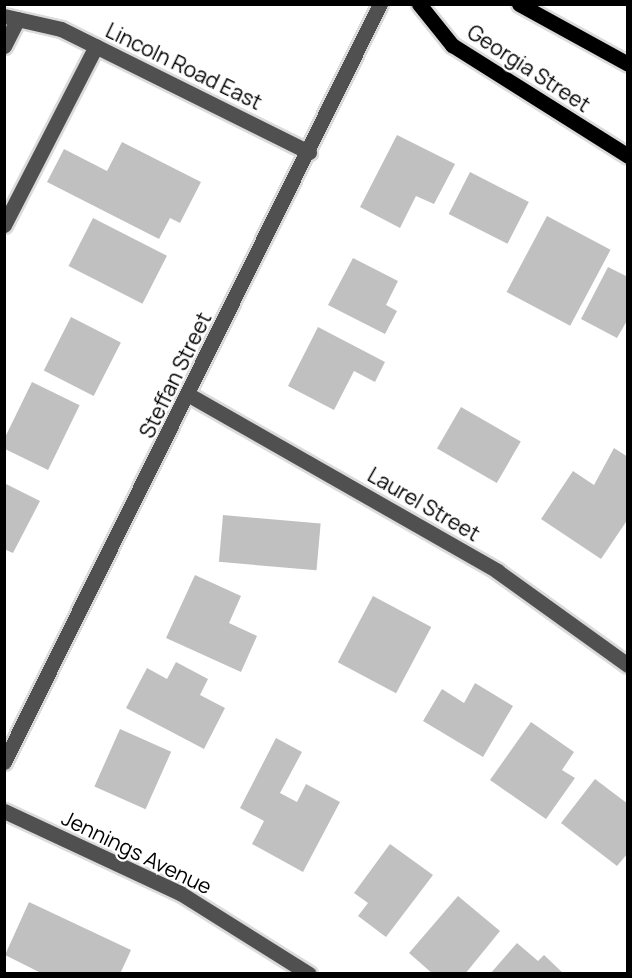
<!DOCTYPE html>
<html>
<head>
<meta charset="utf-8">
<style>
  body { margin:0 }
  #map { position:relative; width:632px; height:978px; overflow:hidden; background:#fff; font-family:Manrope,sans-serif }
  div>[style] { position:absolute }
  .building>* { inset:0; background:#c0c0c0; transform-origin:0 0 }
  .roads { filter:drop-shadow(2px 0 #dbdbdb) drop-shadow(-2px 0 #dbdbdb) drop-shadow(0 2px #dbdbdb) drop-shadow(0 -2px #dbdbdb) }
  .minor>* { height:15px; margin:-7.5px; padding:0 7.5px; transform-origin:7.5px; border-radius:7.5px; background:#505050 }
  .major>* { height:15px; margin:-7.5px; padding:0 7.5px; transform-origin:7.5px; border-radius:7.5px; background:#000 }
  span { translate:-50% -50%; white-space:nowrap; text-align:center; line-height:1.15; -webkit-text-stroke:4.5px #fff; paint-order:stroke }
  .street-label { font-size:21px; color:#000 }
  .frame { position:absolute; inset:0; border:6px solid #000; pointer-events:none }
</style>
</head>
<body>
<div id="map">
  <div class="building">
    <i style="clip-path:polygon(397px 135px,455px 164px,434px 204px,416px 196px,400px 228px,360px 207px)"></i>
    <i style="clip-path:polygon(122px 142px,201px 182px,180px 223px,170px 218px,159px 239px,47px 182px,64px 149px,107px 171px)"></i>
    <i style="left:470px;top:172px;width:66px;height:47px;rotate:27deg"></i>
    <i style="left:547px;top:216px;width:72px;height:86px;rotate:28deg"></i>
    <i style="left:93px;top:218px;width:83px;height:54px;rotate:27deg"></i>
    <i style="clip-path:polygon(353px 258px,398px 281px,386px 305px,397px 311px,385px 334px,328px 305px)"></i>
    <i style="clip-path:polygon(608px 267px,628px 277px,628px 319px,617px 338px,581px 319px)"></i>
    <i style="left:71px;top:317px;width:56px;height:60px;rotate:27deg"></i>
    <i style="clip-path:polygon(318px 327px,385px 362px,375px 382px,354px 371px,334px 410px,288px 386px)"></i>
    <i style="left:32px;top:382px;width:53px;height:72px;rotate:26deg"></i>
    <i style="left:461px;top:407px;width:69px;height:48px;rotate:30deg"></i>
    <i style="clip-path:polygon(614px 448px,628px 457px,628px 519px,601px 559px,541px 519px,573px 471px,594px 485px)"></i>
    <i style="clip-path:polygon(4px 483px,40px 501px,13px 553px,4px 549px)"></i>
    <i style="left:223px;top:515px;width:98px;height:47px;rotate:5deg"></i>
    <i style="clip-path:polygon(195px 575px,241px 596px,229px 623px,257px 636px,241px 672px,166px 638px)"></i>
    <i style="left:373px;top:596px;width:66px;height:75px;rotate:28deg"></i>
    <i style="clip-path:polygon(176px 662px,208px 679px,200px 695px,225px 708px,204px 749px,126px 708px,147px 668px,167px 679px)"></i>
    <i style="clip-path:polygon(475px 683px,513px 706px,483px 757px,423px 721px,442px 689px,464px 703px)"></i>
    <i style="clip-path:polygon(531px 722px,574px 752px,562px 770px,575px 778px,546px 819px,490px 780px)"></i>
    <i style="left:120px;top:729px;width:56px;height:63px;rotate:24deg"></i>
    <i style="clip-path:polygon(276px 738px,302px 752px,280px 793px,297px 802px,306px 784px,340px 802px,303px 872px,252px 844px,264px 821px,240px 808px)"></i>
    <i style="clip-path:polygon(595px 779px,628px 804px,628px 853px,617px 866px,561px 823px)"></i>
    <i style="clip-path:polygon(390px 844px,433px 875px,386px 937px,358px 916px,368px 903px,354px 893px)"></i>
    <i style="clip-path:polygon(458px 896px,500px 931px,465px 974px,433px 974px,409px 953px)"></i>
    <i style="clip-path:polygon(29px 902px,131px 950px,120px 974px,43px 974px,5px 955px)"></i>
    <i style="clip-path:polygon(517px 943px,538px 961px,544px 955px,564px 974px,490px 974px)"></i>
  </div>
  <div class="roads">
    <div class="minor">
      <i style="left:4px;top:16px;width:58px;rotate:12.8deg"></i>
      <i style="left:61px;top:29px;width:277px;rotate:26.4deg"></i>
      <i style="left:4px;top:46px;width:30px;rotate:-63deg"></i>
      <i style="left:4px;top:225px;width:201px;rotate:-62.8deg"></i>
      <i style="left:189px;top:395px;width:355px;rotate:29.7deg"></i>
      <i style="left:497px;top:571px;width:161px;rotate:35.7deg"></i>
      <i style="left:4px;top:762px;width:846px;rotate:-63.62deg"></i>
      <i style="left:4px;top:811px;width:194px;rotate:25deg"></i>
      <i style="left:180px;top:893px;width:152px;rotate:32.1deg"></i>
    </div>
    <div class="major">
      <i style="left:419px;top:4px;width:53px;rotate:51.2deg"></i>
      <i style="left:452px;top:45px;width:208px;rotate:32.2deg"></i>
      <i style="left:519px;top:4px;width:124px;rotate:28.8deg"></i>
    </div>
  </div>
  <div class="street-label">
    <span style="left:184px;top:66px;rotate:26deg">Lincoln Road East</span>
    <span style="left:529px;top:68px;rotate:33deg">Georgia Street</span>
    <span style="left:175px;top:375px;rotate:-64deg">Steffan Street</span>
    <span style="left:424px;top:504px;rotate:30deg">Laurel Street</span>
    <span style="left:137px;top:852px;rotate:26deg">Jennings Avenue</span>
  </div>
  <div class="frame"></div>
</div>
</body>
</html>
